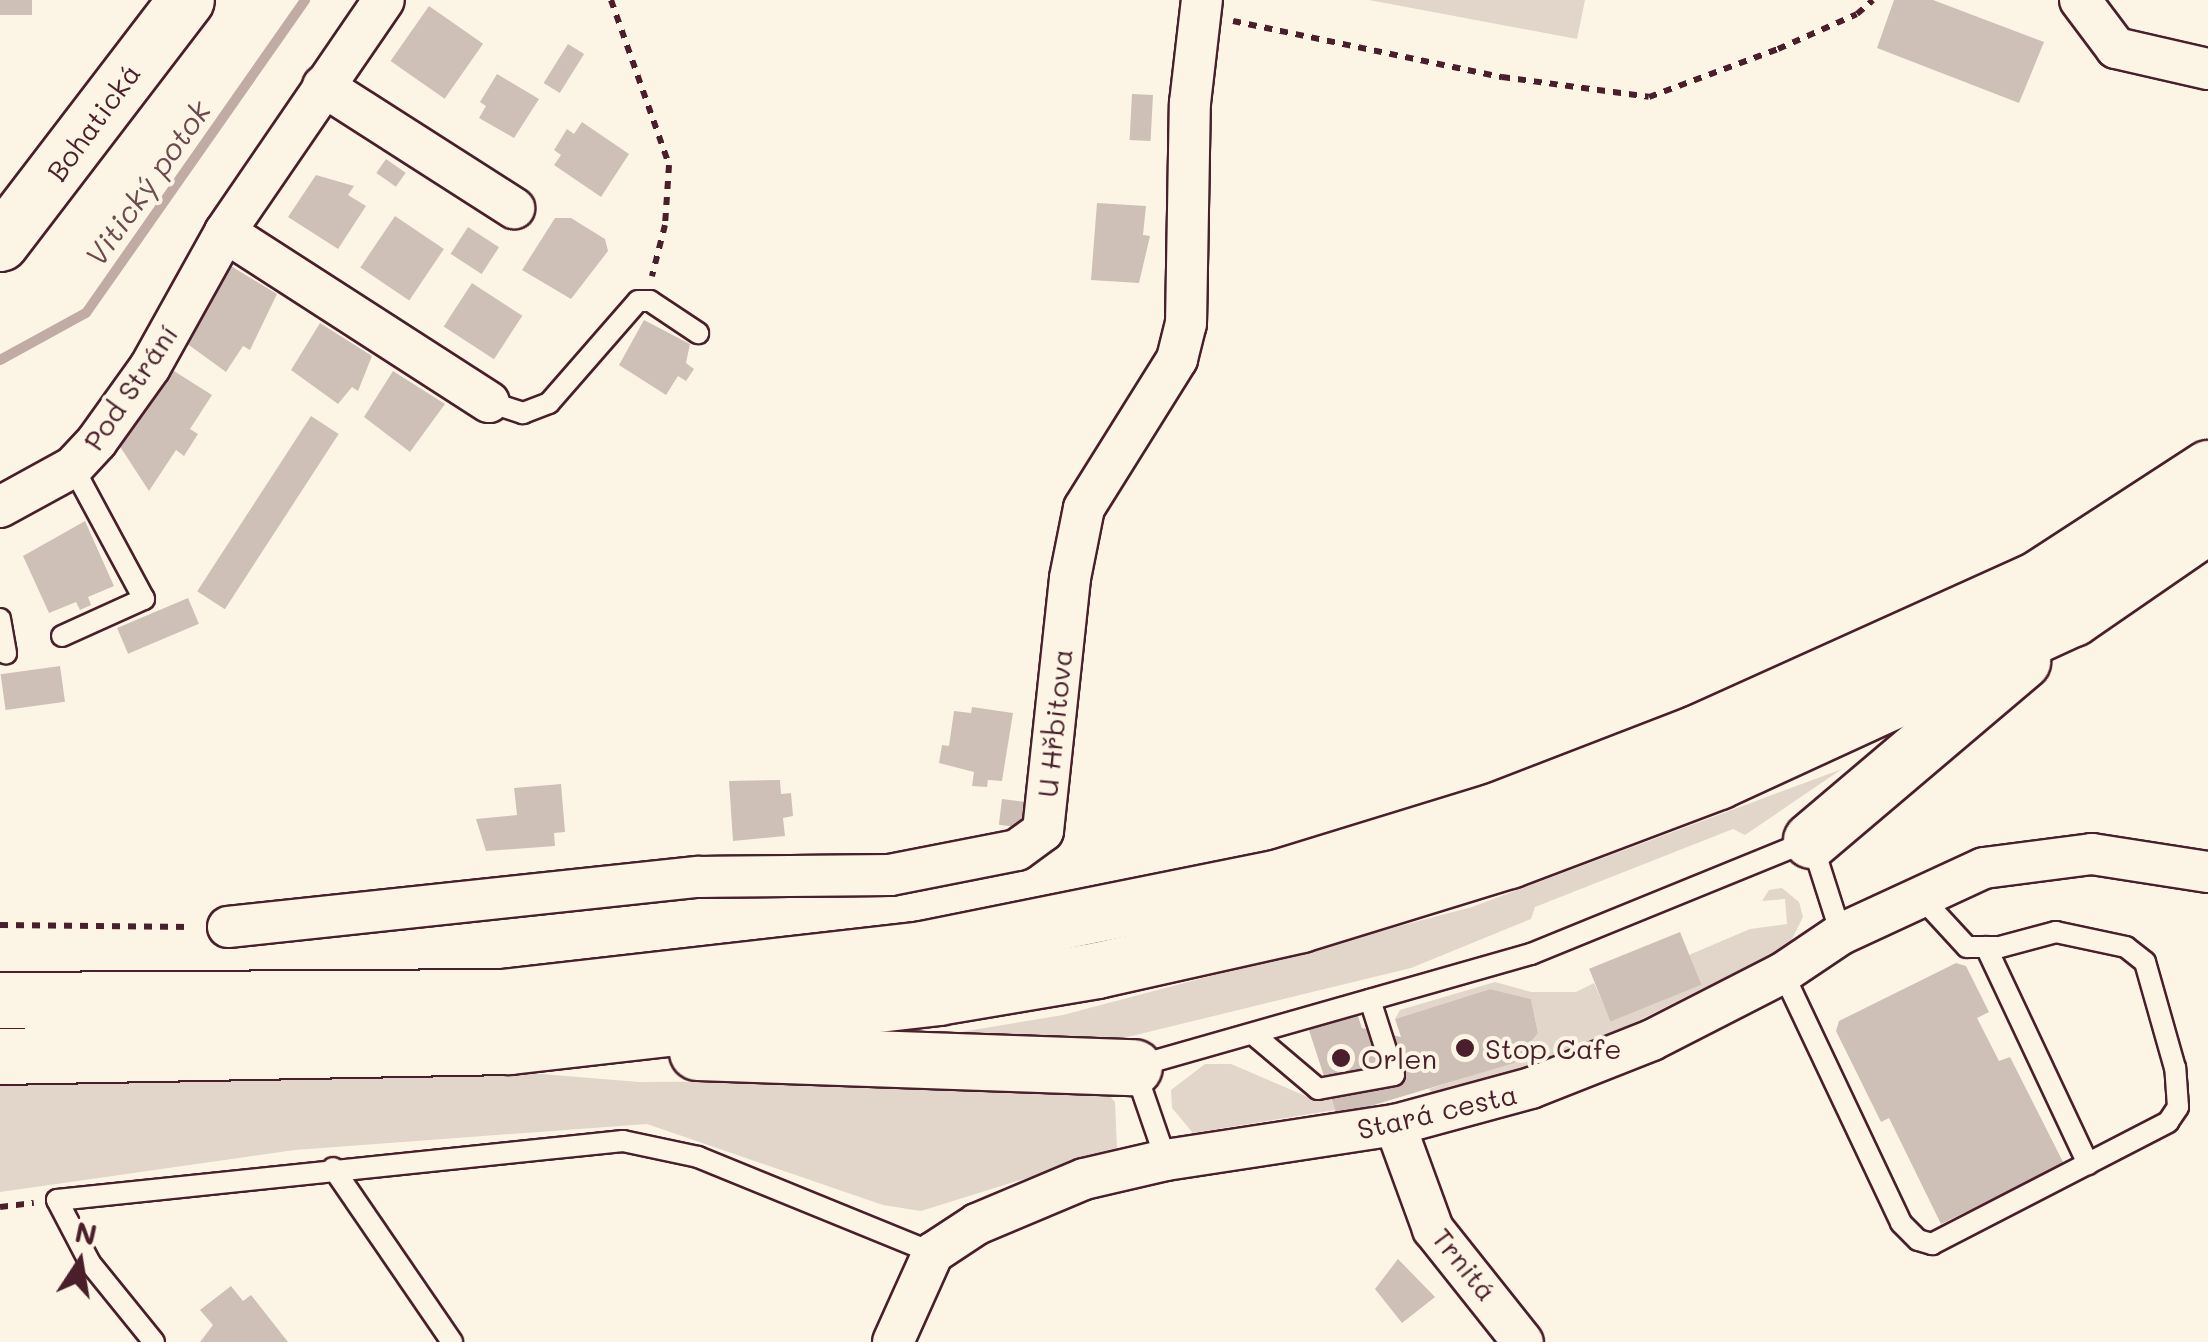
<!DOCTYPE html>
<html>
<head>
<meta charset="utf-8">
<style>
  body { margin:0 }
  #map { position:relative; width:2208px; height:1342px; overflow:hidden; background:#fcf5e5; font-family:Mali,sans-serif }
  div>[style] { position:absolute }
  .green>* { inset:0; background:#e2d5ca }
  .stream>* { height:10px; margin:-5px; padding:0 5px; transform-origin:5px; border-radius:5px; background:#c0aca5 }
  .building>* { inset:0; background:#cfc0b7; transform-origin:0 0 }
  .path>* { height:6px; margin-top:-3px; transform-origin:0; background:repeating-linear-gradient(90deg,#4a1f2b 0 8px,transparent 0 16px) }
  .roads { filter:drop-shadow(2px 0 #4a1f2b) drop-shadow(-2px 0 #4a1f2b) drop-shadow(0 2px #4a1f2b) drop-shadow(0 -2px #4a1f2b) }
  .lane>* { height:20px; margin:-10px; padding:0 10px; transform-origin:10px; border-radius:10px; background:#fcf5e5 }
  .street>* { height:40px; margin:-20px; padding:0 20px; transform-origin:20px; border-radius:20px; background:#fcf5e5 }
  .secondary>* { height:55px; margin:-27.5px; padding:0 27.5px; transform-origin:27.5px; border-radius:27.5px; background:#fcf5e5 }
  .highway>* { height:55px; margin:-27.5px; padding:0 27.5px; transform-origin:27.5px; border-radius:27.5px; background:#fcf5e5 }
  .dots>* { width:28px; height:28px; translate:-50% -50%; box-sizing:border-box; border:5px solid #fcf5e5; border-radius:50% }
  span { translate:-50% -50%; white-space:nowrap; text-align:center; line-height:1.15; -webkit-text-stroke:8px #fcf5e5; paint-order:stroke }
  .street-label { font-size:28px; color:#4a1f2b }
  .poi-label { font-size:28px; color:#4a1f2b }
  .left { translate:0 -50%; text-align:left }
  .water-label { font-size:30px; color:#6d4950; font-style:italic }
  .north { position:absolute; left:30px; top:1212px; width:100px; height:100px; -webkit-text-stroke:8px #fcf5e5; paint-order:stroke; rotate:12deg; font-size:28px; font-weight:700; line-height:40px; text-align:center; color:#4a1f2b }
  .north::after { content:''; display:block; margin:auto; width:35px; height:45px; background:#4a1f2b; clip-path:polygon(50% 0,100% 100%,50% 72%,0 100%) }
</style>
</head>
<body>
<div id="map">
  <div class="green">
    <i style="clip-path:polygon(1369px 0,1585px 0,1577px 39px)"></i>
    <i style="clip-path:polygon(1842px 769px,1745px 835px,1733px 829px,1535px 907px,1531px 919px,1411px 968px,1070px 1051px,912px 1040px,1063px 1015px,1472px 907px)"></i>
    <i style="clip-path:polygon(1782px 888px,1799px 902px,1803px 917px,1789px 945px,1614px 1033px,1512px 1071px,1434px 1095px,1429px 1089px,1514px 1062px,1538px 1033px,1531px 999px,1490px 989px,1395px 1019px,1400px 1010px,1495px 982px,1531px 992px,1576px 992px,1594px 983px,1611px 1021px,1700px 985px,1689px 955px,1750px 929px,1787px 924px,1785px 899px,1762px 901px,1769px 890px)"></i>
    <i style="clip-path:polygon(1205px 1064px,1231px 1064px,1308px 1097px,1330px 1096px,1335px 1110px,1193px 1133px,1172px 1108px,1171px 1090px)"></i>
    <i style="clip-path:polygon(479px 1069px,639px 1082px,837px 1081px,1107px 1093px,1115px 1102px,1117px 1150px,921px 1211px,883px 1205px,647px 1124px,295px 1150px,0 1192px,0 1085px)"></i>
  </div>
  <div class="stream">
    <i style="left:0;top:360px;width:98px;rotate:-28.7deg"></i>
    <i style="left:86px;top:313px;width:382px;rotate:-55deg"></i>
  </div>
  <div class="building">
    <i style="left:0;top:0;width:32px;height:15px"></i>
    <i style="clip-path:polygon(1894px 0,1933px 0,2044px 42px,2019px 103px,1877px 48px)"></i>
    <i style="left:429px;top:6px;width:66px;height:67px;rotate:35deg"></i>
    <i style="left:568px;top:44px;width:19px;height:46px;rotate:32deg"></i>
    <i style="clip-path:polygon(497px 74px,539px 99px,514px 138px,479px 118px,486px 106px,480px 102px)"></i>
    <i style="left:1132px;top:94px;width:21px;height:46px;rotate:3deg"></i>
    <i style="clip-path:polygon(582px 122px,629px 154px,601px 197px,554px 165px,561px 155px,554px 150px,567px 129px,574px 134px)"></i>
    <i style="left:386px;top:159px;width:24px;height:17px;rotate:35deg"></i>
    <i style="clip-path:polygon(316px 175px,354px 186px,348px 195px,366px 206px,338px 249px,288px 217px)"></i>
    <i style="clip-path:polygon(1097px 203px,1146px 206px,1143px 235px,1150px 236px,1139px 283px,1091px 280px)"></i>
    <i style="left:395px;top:216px;width:59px;height:62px;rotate:34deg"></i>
    <i style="clip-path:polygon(555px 218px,571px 218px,605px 239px,608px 251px,571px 299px,522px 270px)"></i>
    <i style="left:468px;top:227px;width:37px;height:32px;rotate:33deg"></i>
    <i style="clip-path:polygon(231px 266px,277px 294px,250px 350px,243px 346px,226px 372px,182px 340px)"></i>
    <i style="left:472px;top:283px;width:60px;height:52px;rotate:33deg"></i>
    <i style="clip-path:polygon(644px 320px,690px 344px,686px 363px,694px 369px,686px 381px,678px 376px,666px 395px,619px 365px)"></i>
    <i style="clip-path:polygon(320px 323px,372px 356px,358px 391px,352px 387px,338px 404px,291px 370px)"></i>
    <i style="clip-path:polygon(166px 366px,212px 395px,190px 429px,198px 434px,184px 456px,176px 450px,149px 491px,117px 442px)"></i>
    <i style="clip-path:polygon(393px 371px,445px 404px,410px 452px,364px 417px)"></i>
    <i style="left:311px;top:416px;width:33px;height:209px;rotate:33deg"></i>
    <i style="clip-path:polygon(85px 521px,114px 586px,88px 597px,91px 605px,80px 610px,76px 602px,49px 613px,23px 556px)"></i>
    <i style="left:188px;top:598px;width:28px;height:77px;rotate:67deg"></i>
    <i style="left:60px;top:666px;width:36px;height:60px;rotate:82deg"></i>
    <i style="clip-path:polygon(972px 707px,1013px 713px,1002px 781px,988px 780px,987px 787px,972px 786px,974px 772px,939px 763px,942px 745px,949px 746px,954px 711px,971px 713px)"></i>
    <i style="clip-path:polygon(780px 780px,781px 794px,791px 793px,793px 816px,783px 818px,785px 836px,733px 841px,729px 781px)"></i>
    <i style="clip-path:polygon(561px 784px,565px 832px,554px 833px,555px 846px,486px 851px,476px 819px,517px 815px,514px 788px)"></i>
    <i style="left:1002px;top:799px;width:26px;height:26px;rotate:7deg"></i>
    <i style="left:1680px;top:932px;width:57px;height:98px;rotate:68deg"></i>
    <i style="clip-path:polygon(1956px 963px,1966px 966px,1989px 1012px,1977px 1018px,1999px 1061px,2010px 1057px,2064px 1164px,1941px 1224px,1889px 1118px,1881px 1122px,1836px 1031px,1839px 1021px)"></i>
    <i style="clip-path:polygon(1490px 989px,1531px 999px,1538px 1033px,1514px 1063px,1337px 1116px,1305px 1018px,1353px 1002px,1362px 1028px,1401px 1037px,1395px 1019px)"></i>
    <i style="clip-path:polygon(1398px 1259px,1435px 1297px,1402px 1323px,1375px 1289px)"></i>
    <i style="clip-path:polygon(231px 1286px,243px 1301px,251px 1295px,288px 1342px,200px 1342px,213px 1325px,200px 1310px)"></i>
  </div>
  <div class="path">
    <i style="left:611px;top:0;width:175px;rotate:70.6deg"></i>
    <i style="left:669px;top:165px;width:60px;rotate:93.8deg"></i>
    <i style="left:665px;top:225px;width:53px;rotate:104.3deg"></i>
    <i style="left:1233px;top:21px;width:275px;rotate:11.8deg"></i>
    <i style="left:1502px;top:77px;width:148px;rotate:7.7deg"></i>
    <i style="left:1649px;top:97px;width:138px;rotate:-20.4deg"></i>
    <i style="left:1778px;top:49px;width:86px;rotate:-23.9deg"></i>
    <i style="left:1857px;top:14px;width:21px;rotate:-41deg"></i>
    <i style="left:0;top:925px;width:192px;rotate:0.6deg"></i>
    <i style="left:0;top:1207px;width:34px;rotate:-7deg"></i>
  </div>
  <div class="roads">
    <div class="lane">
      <i style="left:489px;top:402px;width:36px;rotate:18deg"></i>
      <i style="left:523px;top:413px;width:28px;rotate:-21deg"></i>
      <i style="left:549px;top:403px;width:135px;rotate:-48.9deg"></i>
      <i style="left:638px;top:301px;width:12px"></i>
      <i style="left:650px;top:301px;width:58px;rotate:33.7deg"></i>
      <i style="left:0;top:619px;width:35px;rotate:80deg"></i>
      <i style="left:62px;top:636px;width:90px;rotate:-24.3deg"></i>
      <i style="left:144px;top:599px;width:150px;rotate:-118.3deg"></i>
      <i style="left:1986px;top:947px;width:240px;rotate:64.8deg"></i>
      <i style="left:1783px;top:973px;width:276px;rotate:64.7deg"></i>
      <i style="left:1901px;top:1223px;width:24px;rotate:45deg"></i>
      <i style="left:1918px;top:1240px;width:15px;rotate:16deg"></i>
      <i style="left:1932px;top:1244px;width:266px;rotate:-27.3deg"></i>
      <i style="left:2168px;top:1122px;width:18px;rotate:-56deg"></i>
      <i style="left:2178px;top:1107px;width:39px;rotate:-94deg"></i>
      <i style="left:2175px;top:1068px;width:110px;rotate:-105.8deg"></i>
      <i style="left:2145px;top:962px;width:24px;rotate:-142deg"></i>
      <i style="left:2126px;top:947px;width:72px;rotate:-167.9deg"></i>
      <i style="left:2056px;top:932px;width:58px;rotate:165deg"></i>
      <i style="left:2000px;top:947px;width:33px;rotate:180deg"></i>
      <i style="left:1967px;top:947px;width:71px;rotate:-132.7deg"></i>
      <i style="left:1253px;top:1034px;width:85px;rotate:40.2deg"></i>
      <i style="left:1318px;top:1089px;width:77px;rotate:-10.4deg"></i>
      <i style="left:1394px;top:1075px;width:79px;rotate:-107.7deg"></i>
      <i style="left:1166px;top:1160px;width:98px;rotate:-109deg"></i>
      <i style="left:1134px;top:1067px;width:413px;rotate:-15.9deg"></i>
      <i style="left:1531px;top:954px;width:302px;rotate:-22.2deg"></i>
      <i style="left:1811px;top:840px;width:99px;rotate:72.3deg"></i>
      <i style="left:333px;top:1168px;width:211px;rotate:55.6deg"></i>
      <i style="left:154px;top:1342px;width:102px;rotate:-129deg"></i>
      <i style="left:90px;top:1263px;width:71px;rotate:-117.6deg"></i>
      <i style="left:57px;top:1200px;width:569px;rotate:-5.95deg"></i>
      <i style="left:623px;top:1141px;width:77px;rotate:12deg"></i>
      <i style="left:698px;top:1157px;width:254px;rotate:22.2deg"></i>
    </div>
    <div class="street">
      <i style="left:2080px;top:0;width:60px;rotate:53.1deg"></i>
      <i style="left:2116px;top:48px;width:94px;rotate:12.9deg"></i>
      <i style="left:323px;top:86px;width:227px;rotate:32.6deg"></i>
      <i style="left:225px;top:232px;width:314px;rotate:32.8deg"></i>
      <i style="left:0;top:507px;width:83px;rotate:-28.7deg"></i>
      <i style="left:73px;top:467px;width:35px;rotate:-47deg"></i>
      <i style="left:97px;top:441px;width:91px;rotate:-54.4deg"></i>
      <i style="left:150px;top:367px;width:154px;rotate:-60.9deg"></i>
      <i style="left:225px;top:232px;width:281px;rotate:-55.6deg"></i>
      <i style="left:228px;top:927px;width:474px;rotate:-6.1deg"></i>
      <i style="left:699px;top:877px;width:191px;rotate:-0.6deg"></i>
      <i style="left:890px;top:875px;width:129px;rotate:-11.1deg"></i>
      <i style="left:1017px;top:850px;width:32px;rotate:-36deg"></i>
      <i style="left:1043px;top:831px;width:254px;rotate:-83.9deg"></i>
      <i style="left:1070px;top:578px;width:71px;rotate:-78.7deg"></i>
      <i style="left:1084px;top:508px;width:176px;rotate:-58deg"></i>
      <i style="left:1177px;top:359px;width:36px;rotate:-76deg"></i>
      <i style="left:1186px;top:324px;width:221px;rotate:-89deg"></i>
      <i style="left:1190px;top:103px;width:104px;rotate:-83.4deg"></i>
      <i style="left:1395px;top:1125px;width:111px;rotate:69.9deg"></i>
      <i style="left:1433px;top:1229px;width:144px;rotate:51.5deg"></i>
      <i style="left:893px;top:1342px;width:98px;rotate:-65.8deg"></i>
      <i style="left:933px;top:1253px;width:53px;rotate:-33.4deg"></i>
      <i style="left:977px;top:1224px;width:116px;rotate:-22.8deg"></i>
      <i style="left:1084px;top:1179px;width:84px;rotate:-13deg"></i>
      <i style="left:1166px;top:1160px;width:232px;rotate:-8.7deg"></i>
      <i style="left:1395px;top:1125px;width:141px;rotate:-15.2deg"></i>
      <i style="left:1531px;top:1088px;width:130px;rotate:-21.6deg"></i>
      <i style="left:1652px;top:1040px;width:147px;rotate:-27.1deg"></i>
      <i style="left:1783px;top:973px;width:70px;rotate:-33.9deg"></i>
      <i style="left:1841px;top:934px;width:157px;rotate:-24.8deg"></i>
      <i style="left:1984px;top:868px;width:109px;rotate:-7.4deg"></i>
      <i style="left:2092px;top:854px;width:117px;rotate:8.8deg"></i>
    </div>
    <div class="secondary">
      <i style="left:0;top:243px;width:306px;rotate:-52.6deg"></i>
    </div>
    <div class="highway">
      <i style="left:1811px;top:840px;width:277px;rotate:-40.3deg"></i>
      <i style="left:0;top:1000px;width:503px;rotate:-0.34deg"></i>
      <i style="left:503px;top:997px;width:422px;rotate:-6.5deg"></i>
      <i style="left:922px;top:949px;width:364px;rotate:-11.4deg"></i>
      <i style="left:1279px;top:877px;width:225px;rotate:-17.1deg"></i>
      <i style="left:1494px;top:811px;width:217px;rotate:-21.1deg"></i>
      <i style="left:1696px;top:733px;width:374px;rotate:-24.3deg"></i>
      <i style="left:2037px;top:579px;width:204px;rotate:-33deg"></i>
      <i style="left:697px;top:1052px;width:437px;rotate:2deg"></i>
      <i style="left:0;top:1056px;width:509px;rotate:-1.13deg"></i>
      <i style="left:509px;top:1046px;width:432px;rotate:-6.5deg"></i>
      <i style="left:938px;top:997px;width:161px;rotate:-9.6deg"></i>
      <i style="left:1097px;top:970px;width:209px;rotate:-12.7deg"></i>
      <i style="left:1301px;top:924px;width:218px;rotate:-17.1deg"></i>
      <i style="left:1509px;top:860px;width:223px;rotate:-20.7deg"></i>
      <i style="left:1718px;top:781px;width:391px;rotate:-24.7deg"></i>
      <i style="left:2073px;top:618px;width:164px;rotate:-34.6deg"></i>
    </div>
  </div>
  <div class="dots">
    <i style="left:1465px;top:1048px;background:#4a1f2b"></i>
    <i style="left:1341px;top:1058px;background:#4a1f2b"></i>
  </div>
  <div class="street-label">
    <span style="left:93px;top:122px;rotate:-54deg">Bohatická</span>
    <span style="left:130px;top:387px;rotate:-56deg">Pod Strání</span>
    <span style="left:1054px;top:723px;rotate:-84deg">U Hřbitova</span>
    <span style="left:1437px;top:1111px;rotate:-13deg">Stará cesta</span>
    <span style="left:1465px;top:1264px;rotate:51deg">Trnitá</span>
  </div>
  <div class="poi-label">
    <span class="left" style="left:1485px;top:1048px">Stop Cafe</span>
    <span class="left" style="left:1361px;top:1058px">Orlen</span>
  </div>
  <div class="water-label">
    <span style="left:147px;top:183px;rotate:-55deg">Vitický potok</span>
  </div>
  <div class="north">N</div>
</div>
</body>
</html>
